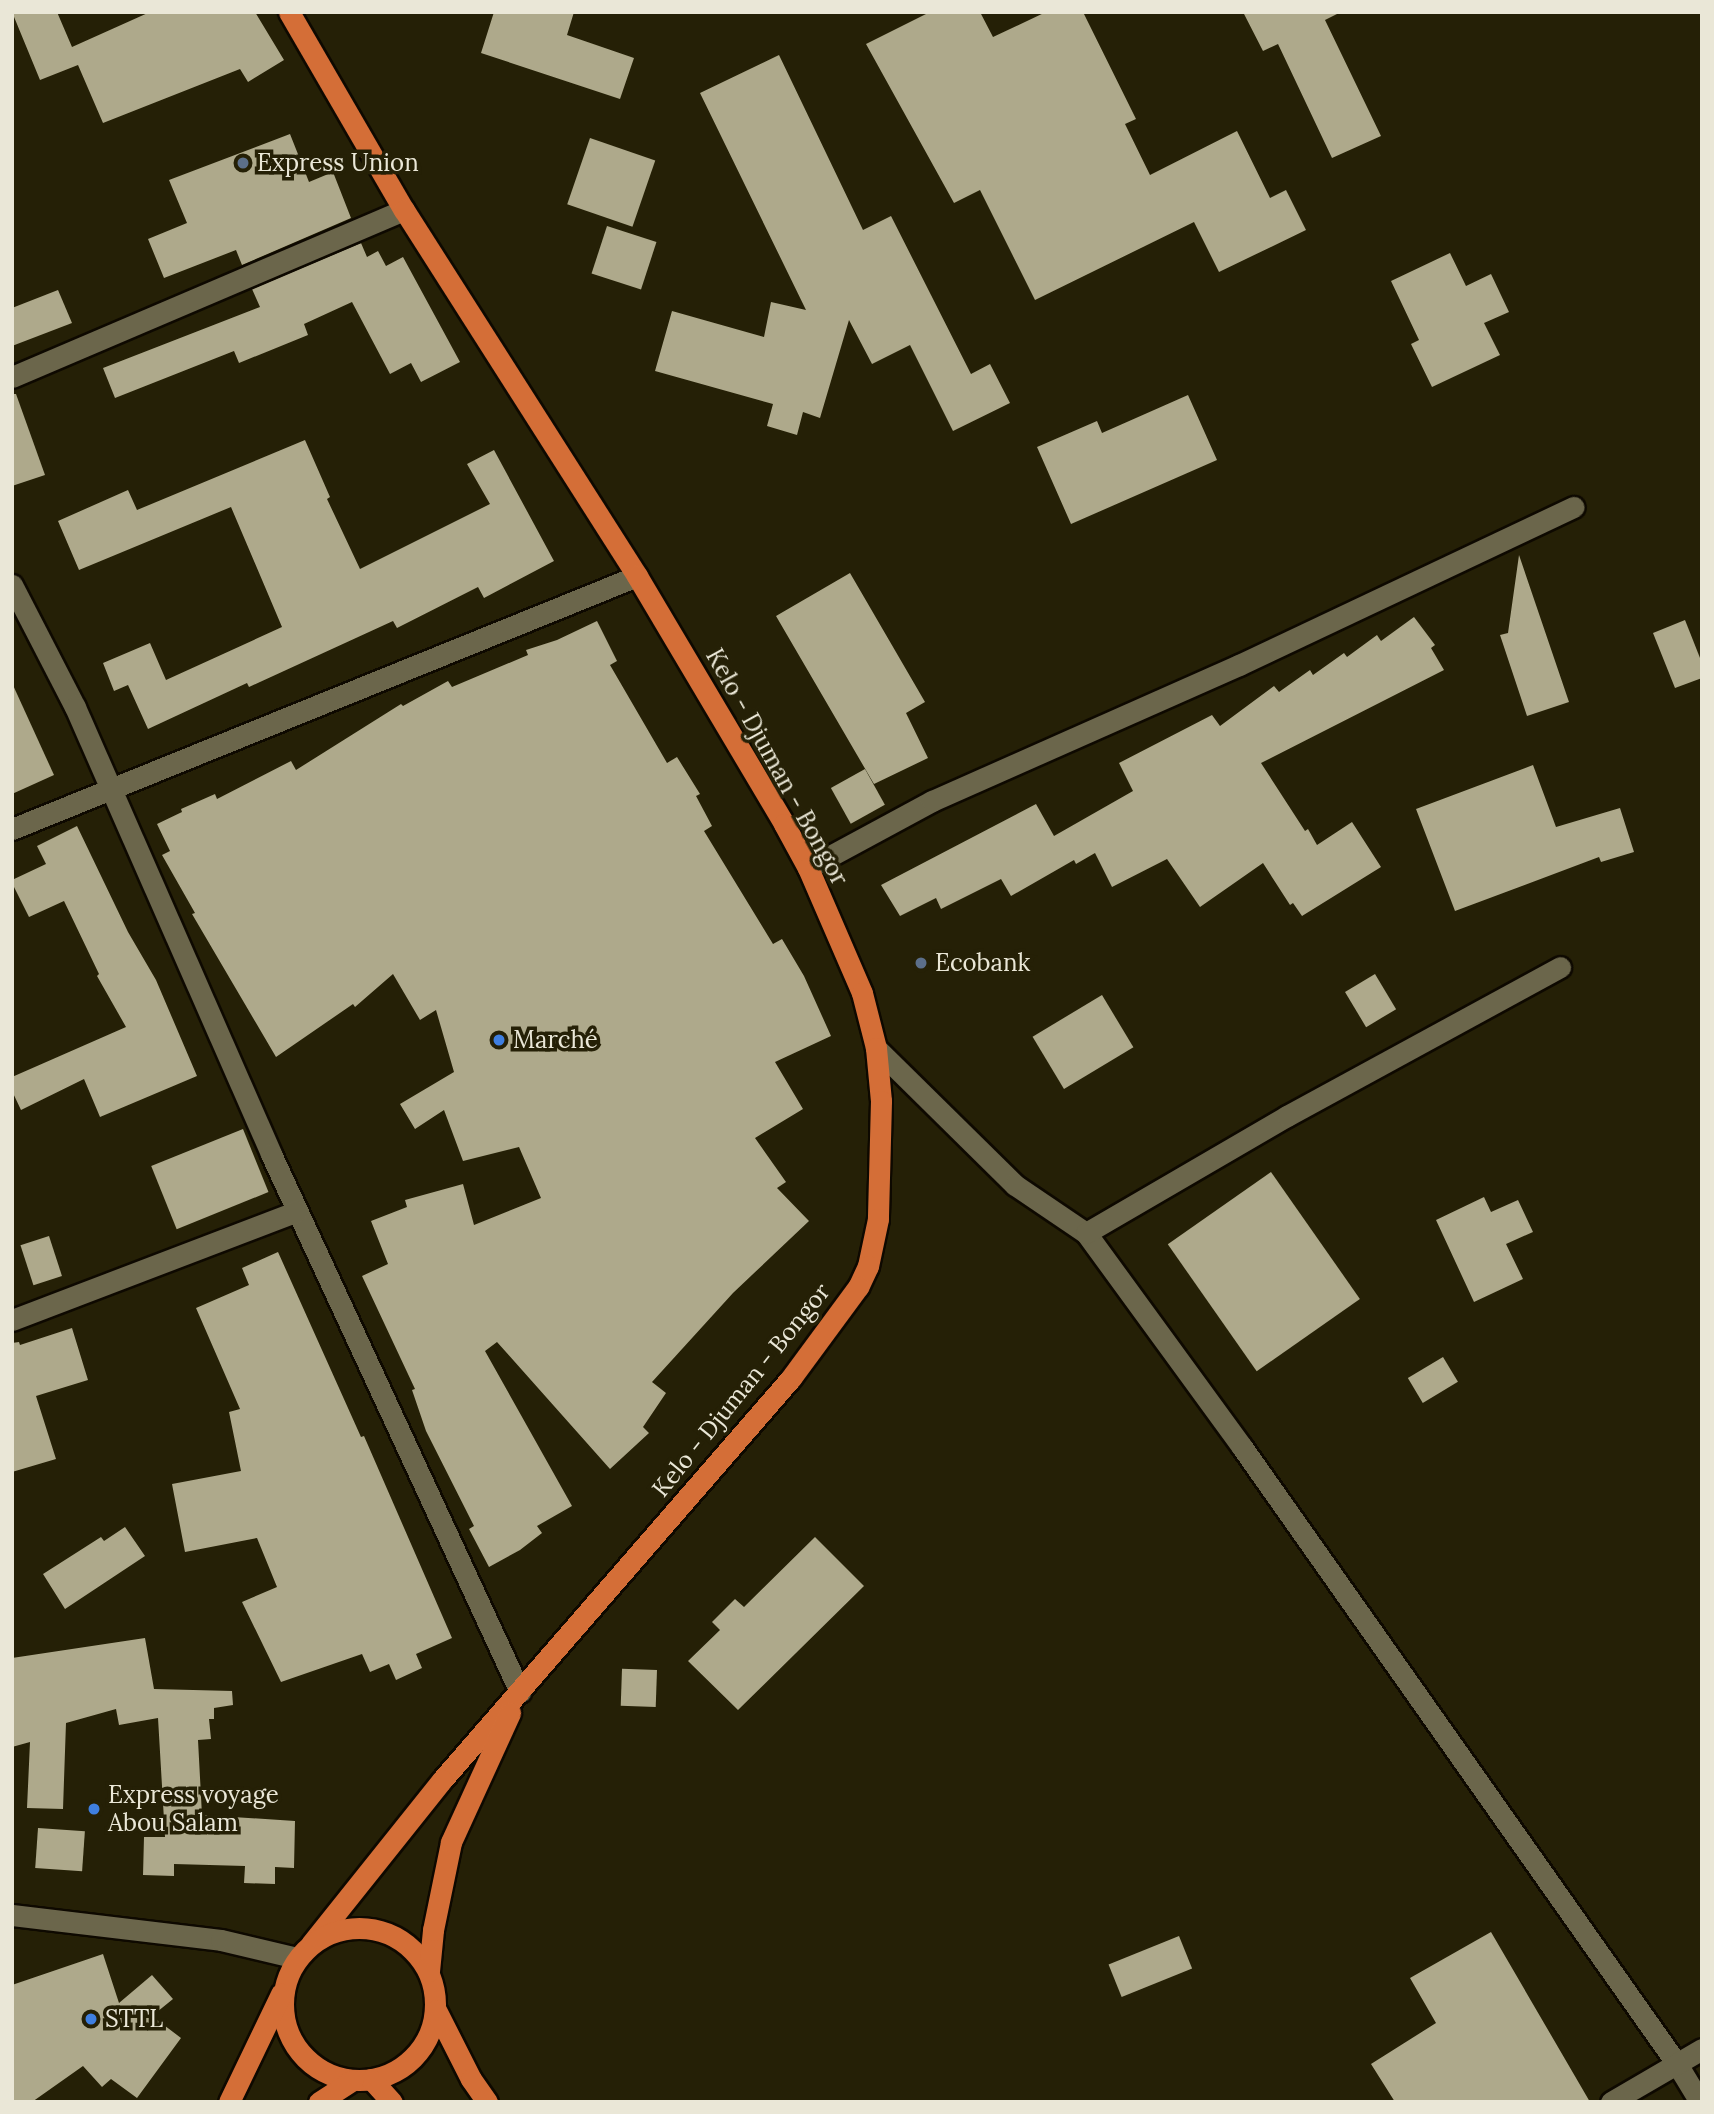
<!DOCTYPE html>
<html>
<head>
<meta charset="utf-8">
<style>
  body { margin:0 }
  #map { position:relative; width:1714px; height:2114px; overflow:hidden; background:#252006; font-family:Lora,serif }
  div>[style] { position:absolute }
  .building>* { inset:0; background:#aea98b; transform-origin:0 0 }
  .roads { filter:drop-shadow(2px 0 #0e0900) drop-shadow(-2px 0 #0e0900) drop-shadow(0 2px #0e0900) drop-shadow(0 -2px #0e0900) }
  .minor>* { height:21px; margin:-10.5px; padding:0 10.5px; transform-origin:10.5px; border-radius:10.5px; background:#6b664b }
  .trunk>* { height:21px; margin:-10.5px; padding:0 10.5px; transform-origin:10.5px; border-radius:10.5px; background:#d46e37 }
  .trunk>.ring { margin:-10.5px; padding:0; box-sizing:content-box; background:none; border:21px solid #d46e37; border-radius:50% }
  .dots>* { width:19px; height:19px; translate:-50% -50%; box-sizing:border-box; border:4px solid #252006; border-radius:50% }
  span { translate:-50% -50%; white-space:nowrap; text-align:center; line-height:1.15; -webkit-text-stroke:7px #252006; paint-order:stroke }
  .poi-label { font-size:24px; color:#eae7d7 }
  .left { translate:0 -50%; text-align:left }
  .street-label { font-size:24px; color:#eae7d7 }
  .frame { position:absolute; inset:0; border:14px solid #eae7d7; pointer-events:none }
</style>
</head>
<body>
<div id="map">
  <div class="building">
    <i style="clip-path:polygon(12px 12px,57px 12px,72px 47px,150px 12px,255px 12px,284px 60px,248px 82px,240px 69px,103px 123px,78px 65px,40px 80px)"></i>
    <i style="clip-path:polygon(494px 12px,574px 12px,567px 35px,634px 58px,620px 99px,481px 53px)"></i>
    <i style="clip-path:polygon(930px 12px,980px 12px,993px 37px,1046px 12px,1083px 12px,1136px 119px,1125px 124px,1150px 175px,1237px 131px,1270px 198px,1286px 190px,1306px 230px,1219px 272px,1194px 222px,1035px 300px,980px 190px,954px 203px,866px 44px)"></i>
    <i style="clip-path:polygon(1243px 12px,1341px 12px,1325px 20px,1381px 136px,1332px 158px,1278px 44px,1263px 51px)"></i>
    <i style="clip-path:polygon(779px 55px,863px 230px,891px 216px,971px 374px,990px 364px,1010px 403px,953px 431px,910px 345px,872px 364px,849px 320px,820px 418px,803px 412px,797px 435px,767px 426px,773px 404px,655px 371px,672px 311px,764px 337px,771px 302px,806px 310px,700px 93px)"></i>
    <i style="clip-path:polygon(290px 134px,309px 182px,333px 172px,351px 218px,242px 265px,236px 250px,164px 278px,148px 239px,187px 223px,169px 180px)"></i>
    <i style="left:590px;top:138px;width:69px;height:70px;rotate:19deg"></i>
    <i style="left:607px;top:226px;width:52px;height:50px;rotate:18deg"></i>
    <i style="clip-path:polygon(361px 243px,367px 257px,378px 251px,386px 266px,403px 257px,460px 362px,421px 382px,411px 363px,390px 374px,352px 302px,304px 324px,308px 335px,239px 363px,234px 351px,115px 398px,103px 368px,260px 307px,252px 289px)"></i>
    <i style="clip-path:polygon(1450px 253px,1466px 286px,1491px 274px,1509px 312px,1484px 323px,1500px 355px,1432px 387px,1411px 344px,1419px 340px,1391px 281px)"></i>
    <i style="clip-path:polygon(58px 290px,72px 323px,12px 346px,12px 308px)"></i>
    <i style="clip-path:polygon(12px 394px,16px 394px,45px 475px,12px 486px)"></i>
    <i style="clip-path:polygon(1188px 395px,1217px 460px,1071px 524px,1037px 447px,1097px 421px,1102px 433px)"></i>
    <i style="clip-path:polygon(305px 440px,330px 497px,327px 499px,360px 569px,490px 504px,467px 464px,494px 450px,554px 561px,484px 598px,478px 587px,397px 628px,393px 621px,249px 687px,247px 683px,148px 729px,128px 685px,114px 691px,103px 663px,150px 643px,166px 680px,282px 627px,231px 507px,79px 570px,58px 521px,128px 490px,137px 510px)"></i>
    <i style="clip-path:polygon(1519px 555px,1569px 702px,1527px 716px,1500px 635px,1508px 633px)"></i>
    <i style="clip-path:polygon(850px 573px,925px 702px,906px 713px,928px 758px,874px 784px,776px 616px)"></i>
    <i style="clip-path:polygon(1414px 617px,1435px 645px,1431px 648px,1444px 670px,1261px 763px,1305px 831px,1308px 829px,1317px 845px,1352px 822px,1381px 867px,1302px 916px,1293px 903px,1290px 905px,1263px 863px,1200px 907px,1167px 859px,1112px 887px,1095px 853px,1076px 864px,1074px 860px,1011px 896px,1001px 879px,941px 909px,936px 898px,900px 916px,881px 885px,1036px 804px,1054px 836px,1133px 791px,1119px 763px,1212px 715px,1220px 726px,1274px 686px,1279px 692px,1310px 670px,1313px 675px,1344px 653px,1347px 657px,1377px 635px,1381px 641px)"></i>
    <i style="clip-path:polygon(1685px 620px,1702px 663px,1702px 678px,1675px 688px,1653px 633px)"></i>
    <i style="clip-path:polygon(597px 621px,617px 661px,610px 665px,667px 763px,677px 757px,700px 794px,696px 796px,712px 826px,704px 831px,773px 944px,782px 939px,804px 976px,831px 1036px,775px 1062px,803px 1109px,755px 1138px,786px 1182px,777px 1188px,809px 1221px,733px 1293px,652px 1382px,666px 1393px,643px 1427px,649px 1433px,610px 1469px,497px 1342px,485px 1351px,572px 1506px,537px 1526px,542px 1533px,520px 1550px,489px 1567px,469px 1529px,474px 1526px,426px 1431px,412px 1390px,415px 1389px,362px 1276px,388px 1264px,371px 1221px,407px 1207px,405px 1200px,463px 1184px,474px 1225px,541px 1198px,519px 1147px,463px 1161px,444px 1110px,415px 1129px,400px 1104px,454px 1072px,436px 1010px,420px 1020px,393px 974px,355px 1007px,353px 1004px,276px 1057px,192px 914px,195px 913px,162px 855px,170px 851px,157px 824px,182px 812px,181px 809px,215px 794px,217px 799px,291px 761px,296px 770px,401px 704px,403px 706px,448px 681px,452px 687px,528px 655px,526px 650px,557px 640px)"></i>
    <i style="clip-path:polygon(12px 683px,54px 775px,12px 794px)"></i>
    <i style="clip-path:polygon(1533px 765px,1556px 827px,1620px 808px,1634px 852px,1601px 862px,1599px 857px,1455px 911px,1416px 809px)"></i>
    <i style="left:865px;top:769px;width:41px;height:39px;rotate:61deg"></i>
    <i style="clip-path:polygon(77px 826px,128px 932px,156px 980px,197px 1076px,100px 1117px,84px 1079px,21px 1110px,12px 1091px,12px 1077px,126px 1027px,97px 976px,99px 974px,64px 901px,29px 917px,12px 883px,12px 880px,46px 864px,37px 846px)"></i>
    <i style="left:1375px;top:974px;width:41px;height:35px;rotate:59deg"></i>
    <i style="left:1102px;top:995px;width:61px;height:81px;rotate:59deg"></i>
    <i style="left:243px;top:1129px;width:68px;height:99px;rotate:68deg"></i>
    <i style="left:1271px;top:1172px;width:155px;height:126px;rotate:55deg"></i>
    <i style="clip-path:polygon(1484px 1197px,1491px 1212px,1518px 1200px,1533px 1232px,1506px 1244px,1523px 1279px,1474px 1302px,1436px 1220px)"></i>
    <i style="left:49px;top:1236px;width:42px;height:30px;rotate:72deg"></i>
    <i style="clip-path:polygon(278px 1252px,361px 1437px,364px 1436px,452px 1638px,416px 1654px,422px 1668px,396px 1680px,389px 1664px,370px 1672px,362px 1654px,281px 1682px,242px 1602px,277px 1587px,257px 1538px,185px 1552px,172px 1484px,241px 1471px,229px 1412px,240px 1409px,196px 1308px,249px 1285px,242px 1268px)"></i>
    <i style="clip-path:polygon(72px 1328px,88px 1380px,36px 1396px,56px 1459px,12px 1472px,12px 1343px,19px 1342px,20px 1345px)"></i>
    <i style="left:1443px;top:1357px;width:29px;height:41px;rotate:59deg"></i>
    <i style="clip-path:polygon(125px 1527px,145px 1556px,65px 1609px,43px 1574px,101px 1537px,104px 1541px)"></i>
    <i style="clip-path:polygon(815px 1537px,864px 1586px,738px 1710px,688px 1661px,720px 1630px,712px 1622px,735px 1599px,744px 1607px)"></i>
    <i style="clip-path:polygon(145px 1638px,154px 1689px,232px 1691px,233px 1705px,214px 1708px,214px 1719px,209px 1719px,211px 1739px,198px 1740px,202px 1815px,295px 1821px,294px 1868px,275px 1867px,275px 1884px,244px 1883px,245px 1866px,174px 1864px,174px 1876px,143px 1875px,144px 1837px,165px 1837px,158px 1718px,119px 1725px,116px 1709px,66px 1723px,63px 1809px,27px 1808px,30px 1742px,12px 1747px,12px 1658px)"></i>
    <i style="left:657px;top:1670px;width:37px;height:35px;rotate:92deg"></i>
    <i style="left:38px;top:1828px;width:47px;height:40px;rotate:4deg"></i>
    <i style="clip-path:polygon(1491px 1932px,1590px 2102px,1395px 2102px,1371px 2064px,1436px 2023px,1410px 1978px)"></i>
    <i style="left:1179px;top:1936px;width:35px;height:76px;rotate:68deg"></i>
    <i style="clip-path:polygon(103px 1954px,119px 2003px,152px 1975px,173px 1999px,152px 2016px,181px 2038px,137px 2098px,111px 2079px,102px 2087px,83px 2066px,32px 2102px,12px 2102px,12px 1985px)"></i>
  </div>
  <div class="roads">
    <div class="minor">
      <i style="left:12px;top:377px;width:426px;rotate:-23.1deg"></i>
      <i style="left:12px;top:585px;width:137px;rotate:62.7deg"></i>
      <i style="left:75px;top:707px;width:488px;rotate:66.3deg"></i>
      <i style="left:271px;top:1154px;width:593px;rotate:65.16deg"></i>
      <i style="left:12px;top:829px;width:674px;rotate:-22.04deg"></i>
      <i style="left:808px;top:868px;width:141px;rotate:-28.4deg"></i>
      <i style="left:932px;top:801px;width:336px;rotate:-23.9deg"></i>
      <i style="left:1239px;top:665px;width:370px;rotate:-25.3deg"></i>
      <i style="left:876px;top:1048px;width:195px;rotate:44.6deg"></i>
      <i style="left:1015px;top:1185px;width:86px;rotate:34.1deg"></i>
      <i style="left:1086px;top:1233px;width:265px;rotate:53.9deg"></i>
      <i style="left:1242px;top:1447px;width:755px;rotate:54.82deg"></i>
      <i style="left:1677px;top:2064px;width:44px;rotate:58.8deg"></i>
      <i style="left:1086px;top:1233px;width:233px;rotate:-30.2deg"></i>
      <i style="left:1287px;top:1116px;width:311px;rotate:-28.6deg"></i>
      <i style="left:12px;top:1320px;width:305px;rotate:-20.9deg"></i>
      <i style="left:12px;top:1915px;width:210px;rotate:6.8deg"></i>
      <i style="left:221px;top:1940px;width:78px;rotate:13.3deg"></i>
      <i style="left:1611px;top:2102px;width:105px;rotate:-30.2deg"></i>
    </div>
    <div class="trunk">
      <i style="left:289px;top:12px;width:229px;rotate:59.9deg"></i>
      <i style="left:404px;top:210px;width:434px;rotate:57.5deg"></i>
      <i style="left:637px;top:576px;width:288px;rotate:59.3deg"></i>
      <i style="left:784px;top:824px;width:50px;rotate:61.4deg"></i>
      <i style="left:808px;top:868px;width:136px;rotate:66.6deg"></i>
      <i style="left:862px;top:993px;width:57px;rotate:75.7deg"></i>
      <i style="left:876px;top:1048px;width:53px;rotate:84.6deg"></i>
      <i style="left:881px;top:1101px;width:118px;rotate:91.5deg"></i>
      <i style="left:878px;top:1219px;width:48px;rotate:102deg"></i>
      <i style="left:868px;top:1266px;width:23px;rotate:115deg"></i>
      <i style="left:858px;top:1287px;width:113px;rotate:126.4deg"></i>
      <i style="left:791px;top:1378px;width:532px;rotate:130.96deg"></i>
      <i style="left:442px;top:1780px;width:210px;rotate:128.6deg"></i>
      <i class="ring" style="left:283px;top:1928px;width:131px;height:131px"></i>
      <i style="left:429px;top:1971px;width:41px;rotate:-84.4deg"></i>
      <i style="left:433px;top:1930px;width:90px;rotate:-78.4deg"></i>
      <i style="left:451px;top:1842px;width:142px;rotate:-65.4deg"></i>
      <i style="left:436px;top:2010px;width:77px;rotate:63.1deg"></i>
      <i style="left:471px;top:2079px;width:28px;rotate:55deg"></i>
      <i style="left:371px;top:2079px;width:31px;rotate:48deg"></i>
      <i style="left:229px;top:2102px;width:120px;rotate:-64.3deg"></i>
      <i style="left:319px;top:2102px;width:40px;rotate:-32.9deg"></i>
    </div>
  </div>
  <div class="dots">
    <i style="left:243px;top:163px;background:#5c6f8a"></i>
    <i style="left:921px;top:963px;background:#5c6f8a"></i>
    <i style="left:499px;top:1040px;background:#3f7fe0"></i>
    <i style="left:94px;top:1809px;background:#3f7fe0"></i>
    <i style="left:91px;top:2019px;background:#3f7fe0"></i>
  </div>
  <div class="poi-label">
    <span class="left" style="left:257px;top:163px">Express Union</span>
    <span class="left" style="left:935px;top:963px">Ecobank</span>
    <span class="left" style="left:513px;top:1040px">Marché</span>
    <span class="left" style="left:108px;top:1809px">Express voyage<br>Abou Salam</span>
    <span class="left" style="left:105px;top:2019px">STTL</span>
  </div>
  <div class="street-label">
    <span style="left:777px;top:767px;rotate:61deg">Kelo - Djuman - Bongor</span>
    <span style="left:741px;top:1390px;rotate:-51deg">Kelo - Djuman - Bongor</span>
  </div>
  <div class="frame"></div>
</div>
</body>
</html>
